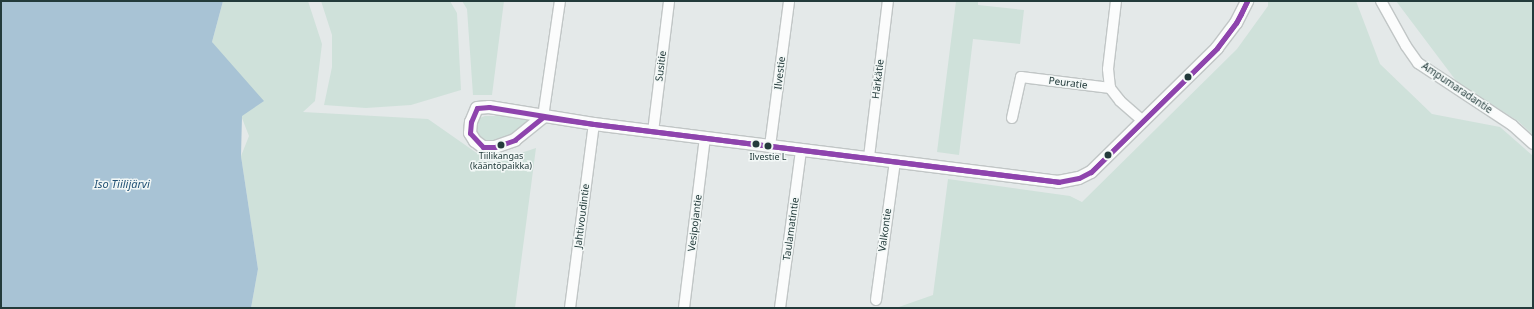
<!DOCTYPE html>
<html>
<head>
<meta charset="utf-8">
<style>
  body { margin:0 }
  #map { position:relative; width:1534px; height:309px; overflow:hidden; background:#e4e9e9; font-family:"Noto Sans",sans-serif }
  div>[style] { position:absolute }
  .green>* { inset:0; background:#cfe1da }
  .water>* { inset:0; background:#a8c3d5 }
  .roads { filter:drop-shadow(1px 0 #c1c6c6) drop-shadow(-1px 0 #c1c6c6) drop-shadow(0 1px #c1c6c6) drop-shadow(0 -1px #c1c6c6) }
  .minor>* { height:10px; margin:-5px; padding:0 5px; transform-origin:5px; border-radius:5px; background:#fbfcfc }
  .tertiary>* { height:12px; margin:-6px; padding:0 6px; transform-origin:6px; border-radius:6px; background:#fbfcfc }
  .bus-1>* { height:5px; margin:-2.5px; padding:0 2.5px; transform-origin:2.5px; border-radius:2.5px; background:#8e44ad }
  .dots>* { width:11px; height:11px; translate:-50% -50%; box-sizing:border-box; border:2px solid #f3f8f7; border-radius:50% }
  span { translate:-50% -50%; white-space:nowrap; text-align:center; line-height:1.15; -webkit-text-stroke:3px #f3f8f7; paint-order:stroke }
  .bus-label { font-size:9px; color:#233b3b }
  .street-label { font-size:10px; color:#233b3b }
  .water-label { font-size:11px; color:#215174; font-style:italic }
  .frame { position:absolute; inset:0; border:2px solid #233b3b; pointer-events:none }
</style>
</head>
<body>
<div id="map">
  <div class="green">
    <i style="clip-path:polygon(223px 1px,308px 1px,322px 44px,315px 101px,303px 112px,428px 119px,491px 163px,536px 148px,515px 308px,251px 308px,258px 269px,241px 156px,249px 136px,212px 42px)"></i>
    <i style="clip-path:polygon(321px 1px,450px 1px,457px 13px,461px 90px,411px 105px,366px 108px,324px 105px,332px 67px,332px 35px)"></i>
    <i style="clip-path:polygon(462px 1px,504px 1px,492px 95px,473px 95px,467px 9px)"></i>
    <i style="clip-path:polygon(956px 1px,978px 1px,978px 5px,1024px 10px,1020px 44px,973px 39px,959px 155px,937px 152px)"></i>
    <i style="clip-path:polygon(1268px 1px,1356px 1px,1380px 64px,1432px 114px,1500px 127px,1533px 156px,1533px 308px,896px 308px,933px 295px,948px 179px,1070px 196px,1082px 202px,1237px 49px,1268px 6px)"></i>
    <i style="clip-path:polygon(1396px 1px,1533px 1px,1533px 135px,1518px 121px,1457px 82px)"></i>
    <i style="clip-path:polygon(485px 116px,505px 116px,532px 119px,504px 141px,489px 143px,475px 133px,477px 119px)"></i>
  </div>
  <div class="water">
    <i style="clip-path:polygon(1px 1px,223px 1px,212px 42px,264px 101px,242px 116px,241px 156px,258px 269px,251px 308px,1px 308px)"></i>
  </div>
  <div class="roads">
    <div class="minor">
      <i style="left:1381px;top:1px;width:51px;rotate:60.9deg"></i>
      <i style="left:1406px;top:46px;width:21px;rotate:55deg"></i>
      <i style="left:1418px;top:63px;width:113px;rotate:33.4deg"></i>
      <i style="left:1512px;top:125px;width:28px;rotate:42deg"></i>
      <i style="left:1110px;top:88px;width:19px;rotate:-96deg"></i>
      <i style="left:1108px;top:69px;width:68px;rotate:-83.3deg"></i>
      <i style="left:543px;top:117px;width:117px;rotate:-81.7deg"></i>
      <i style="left:1012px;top:118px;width:42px;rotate:-77.6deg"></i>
      <i style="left:1021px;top:77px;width:90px;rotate:7deg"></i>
      <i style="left:1110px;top:88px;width:16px;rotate:52deg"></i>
      <i style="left:1120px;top:101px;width:30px;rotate:41deg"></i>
      <i style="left:653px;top:132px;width:132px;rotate:-83deg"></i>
      <i style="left:770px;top:146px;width:146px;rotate:-82.5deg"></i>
      <i style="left:869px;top:157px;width:157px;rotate:-83.1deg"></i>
      <i style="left:876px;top:300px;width:140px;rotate:-82.2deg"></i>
      <i style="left:570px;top:308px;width:186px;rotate:-82.6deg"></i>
      <i style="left:684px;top:308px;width:171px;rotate:-83deg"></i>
      <i style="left:780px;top:308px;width:159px;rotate:-82.4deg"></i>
    </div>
    <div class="tertiary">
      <i style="left:543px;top:117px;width:36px;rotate:141deg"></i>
      <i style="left:515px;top:140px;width:21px;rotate:161deg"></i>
      <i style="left:495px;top:147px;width:12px;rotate:180deg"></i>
      <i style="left:483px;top:147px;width:10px;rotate:-143deg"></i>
      <i style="left:475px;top:141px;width:9px;rotate:-122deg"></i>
      <i style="left:470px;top:133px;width:11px;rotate:-85deg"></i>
      <i style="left:471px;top:122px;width:15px;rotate:-67deg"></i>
      <i style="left:477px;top:108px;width:12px;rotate:-5deg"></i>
      <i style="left:489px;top:107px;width:106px;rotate:9.2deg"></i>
      <i style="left:594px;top:124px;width:468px;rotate:7.1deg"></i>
      <i style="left:1058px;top:182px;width:21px;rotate:-11deg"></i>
      <i style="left:1079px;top:178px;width:13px;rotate:-27deg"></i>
      <i style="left:1091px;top:172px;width:177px;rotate:-44.5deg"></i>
      <i style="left:1217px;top:48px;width:31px;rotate:-53deg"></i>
      <i style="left:1236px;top:23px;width:25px;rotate:-63deg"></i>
    </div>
  </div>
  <div class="bus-1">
    <i style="left:1247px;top:1px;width:14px;rotate:115deg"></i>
    <i style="left:1241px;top:14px;width:10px;rotate:119deg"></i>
    <i style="left:1236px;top:23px;width:25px;rotate:-63deg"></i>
    <i style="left:1217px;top:48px;width:31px;rotate:-53deg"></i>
    <i style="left:1217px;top:48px;width:31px;rotate:-53deg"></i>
    <i style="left:489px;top:107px;width:106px;rotate:9.2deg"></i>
    <i style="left:594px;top:124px;width:51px;rotate:-172.2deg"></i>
    <i style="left:543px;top:117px;width:36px;rotate:141deg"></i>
    <i style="left:515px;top:140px;width:21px;rotate:161deg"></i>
    <i style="left:495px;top:147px;width:12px;rotate:180deg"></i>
    <i style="left:483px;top:147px;width:19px;rotate:-133deg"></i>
    <i style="left:470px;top:133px;width:11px;rotate:-85deg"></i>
    <i style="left:471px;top:122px;width:15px;rotate:-67deg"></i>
    <i style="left:477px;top:108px;width:12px;rotate:-5deg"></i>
    <i style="left:594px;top:124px;width:468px;rotate:7.1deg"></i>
    <i style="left:594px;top:124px;width:468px;rotate:7.1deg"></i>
    <i style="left:1091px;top:172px;width:177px;rotate:-44.5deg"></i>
    <i style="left:1091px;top:172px;width:177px;rotate:-44.5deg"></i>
    <i style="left:1058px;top:182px;width:21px;rotate:-11deg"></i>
    <i style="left:1079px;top:178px;width:13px;rotate:-27deg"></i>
  </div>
  <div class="dots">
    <i style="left:1188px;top:77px;background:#233b3b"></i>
    <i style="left:756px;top:144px;background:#233b3b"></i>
    <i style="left:501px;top:145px;background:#233b3b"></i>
    <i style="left:768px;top:146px;background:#233b3b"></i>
    <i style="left:1108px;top:155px;background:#233b3b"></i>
  </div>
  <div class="bus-label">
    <span style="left:501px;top:161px">Tiilikangas<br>(kääntöpaikka)</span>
    <span style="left:768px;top:157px">Ilvestie L</span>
  </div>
  <div class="street-label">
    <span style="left:661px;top:66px;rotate:-83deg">Susitie</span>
    <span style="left:780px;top:73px;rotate:-83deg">Ilvestie</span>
    <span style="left:878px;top:79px;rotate:-83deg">Härkätie</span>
    <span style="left:1068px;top:83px;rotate:7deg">Peuratie</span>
    <span style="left:1457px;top:88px;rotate:34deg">Ampumaradantie</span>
    <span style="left:582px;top:216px;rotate:-83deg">Jahtivoudintie</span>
    <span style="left:695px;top:223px;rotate:-83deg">Vesipojantie</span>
    <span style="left:791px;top:229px;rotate:-82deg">Taulamatintie</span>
    <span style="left:885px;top:230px;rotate:-82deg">Valkontie</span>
  </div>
  <div class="water-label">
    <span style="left:122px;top:184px">Iso Tiilijärvi</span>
  </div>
  <div class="frame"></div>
</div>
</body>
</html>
